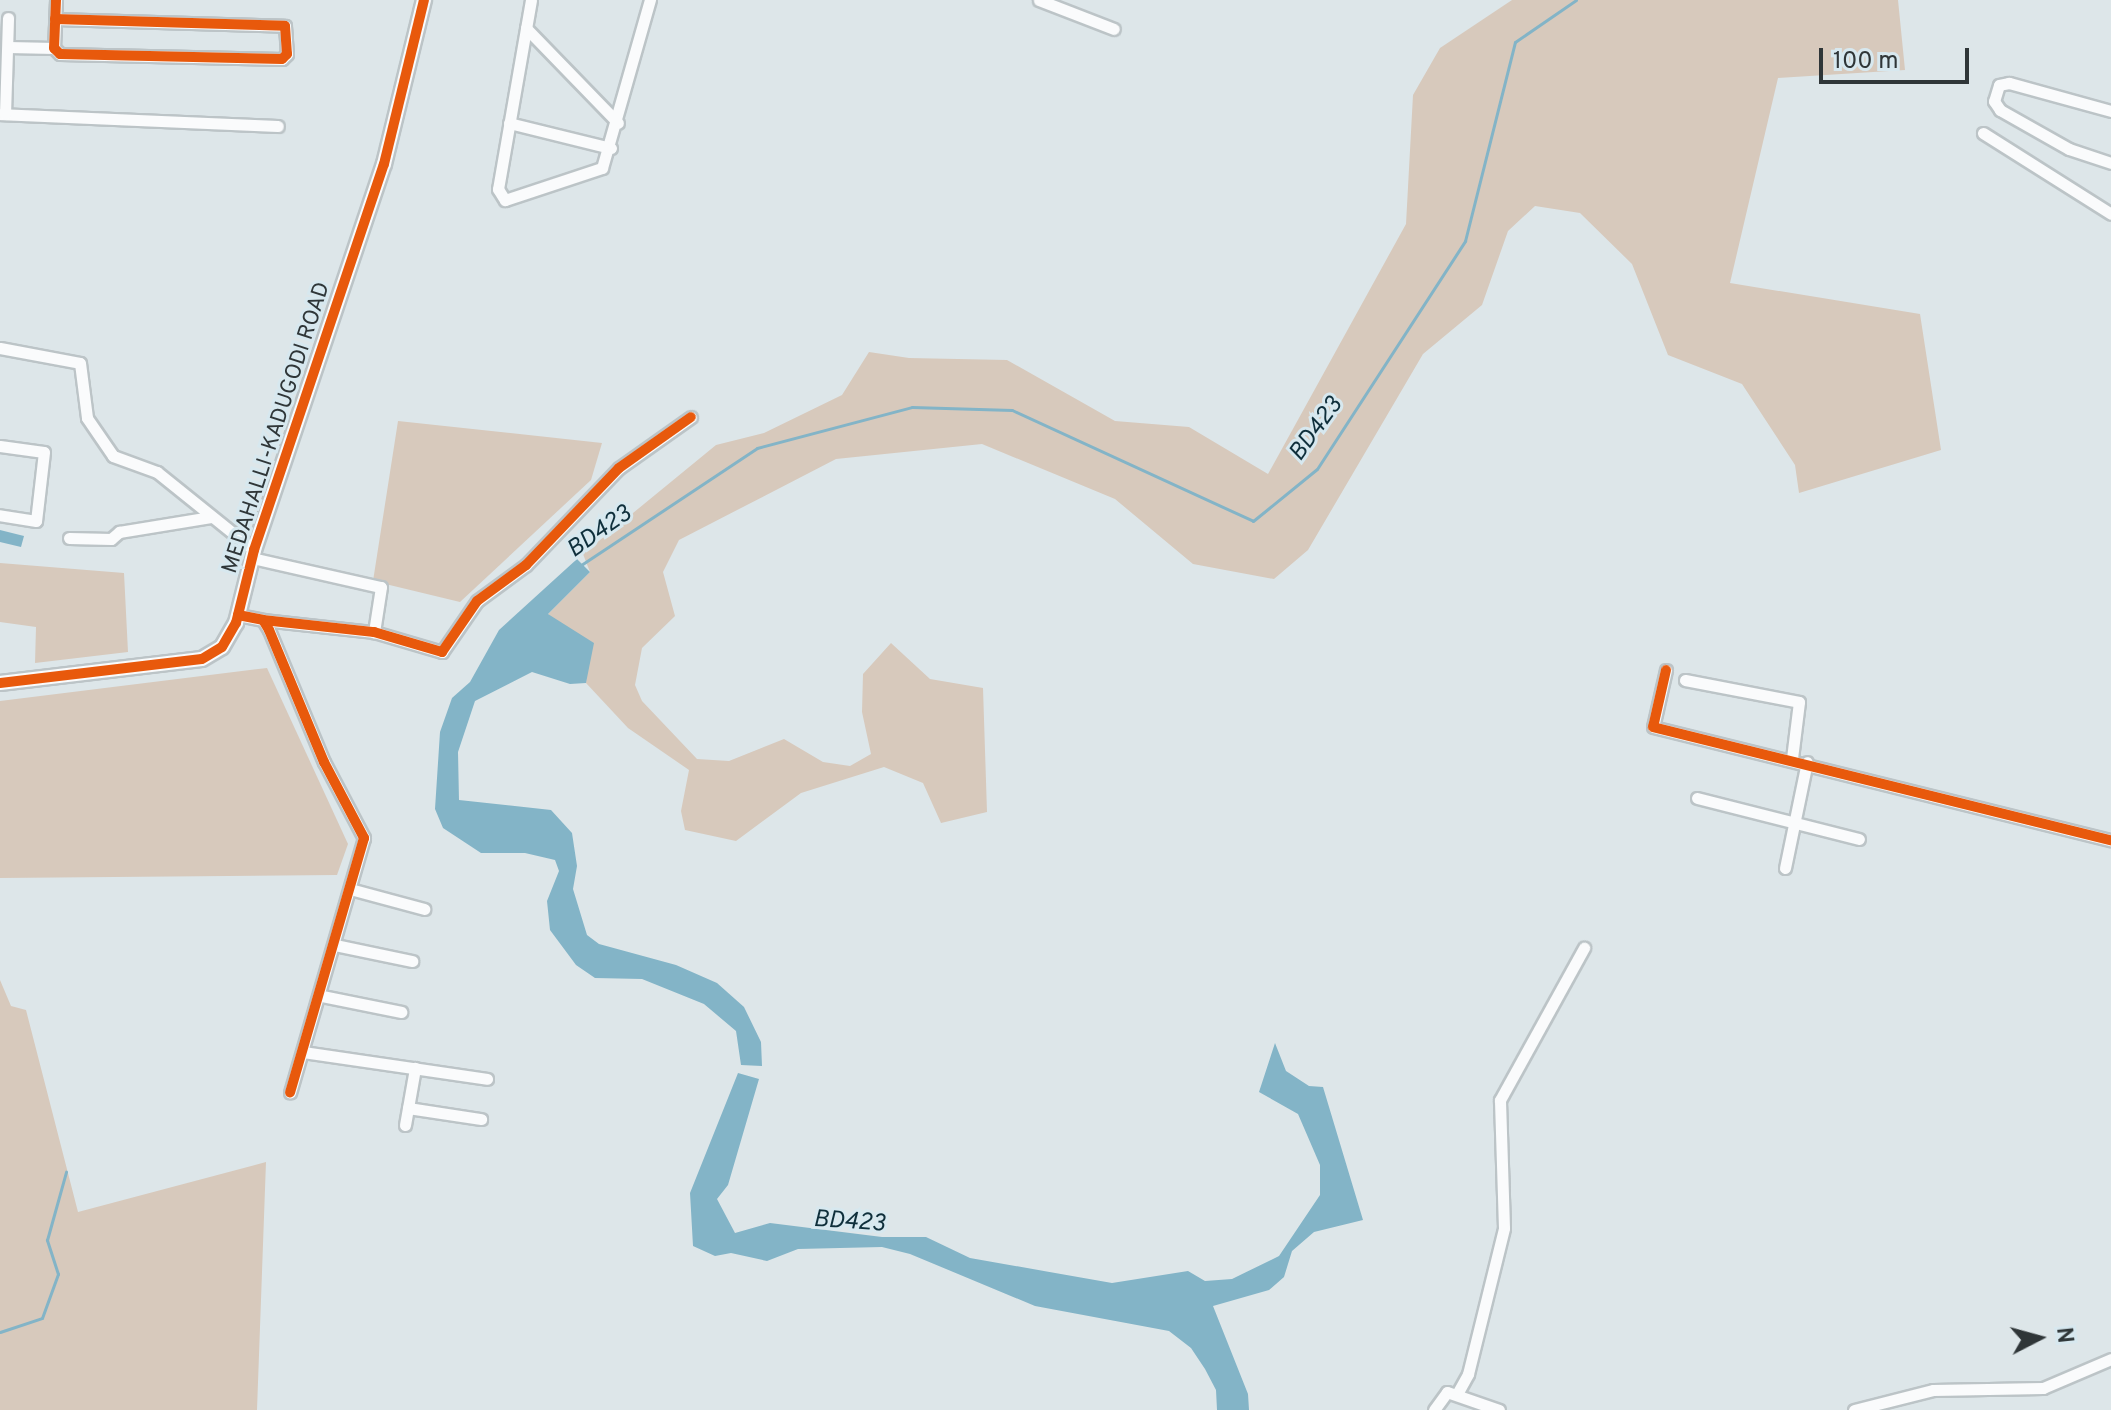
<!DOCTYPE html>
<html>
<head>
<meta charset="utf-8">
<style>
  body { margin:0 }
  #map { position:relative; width:2111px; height:1410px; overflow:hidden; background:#dde6e9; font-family:Overpass,sans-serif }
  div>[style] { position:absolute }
  .green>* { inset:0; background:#d7c9bc }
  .water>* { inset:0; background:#83b4c7 }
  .stream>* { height:3px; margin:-1.5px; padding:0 1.5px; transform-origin:1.5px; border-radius:1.5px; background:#83b4c7 }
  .roads { filter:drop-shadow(2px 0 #bcc4c7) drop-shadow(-2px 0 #bcc4c7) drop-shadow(0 2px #bcc4c7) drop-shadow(0 -2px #bcc4c7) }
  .minor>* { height:11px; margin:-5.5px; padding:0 5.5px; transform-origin:5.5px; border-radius:5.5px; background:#fafbfc }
  .tertiary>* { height:14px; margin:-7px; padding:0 7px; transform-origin:7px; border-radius:7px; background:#fafbfc }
  .cycleway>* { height:10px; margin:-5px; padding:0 5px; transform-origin:5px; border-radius:5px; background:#e8590c }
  span { translate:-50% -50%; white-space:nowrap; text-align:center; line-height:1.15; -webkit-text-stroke:6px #d7e8ef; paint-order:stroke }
  .street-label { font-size:22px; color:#2f3638 }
  .water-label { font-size:24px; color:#0f2f3b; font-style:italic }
  .north { position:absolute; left:1999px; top:1298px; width:80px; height:80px; -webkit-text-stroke:6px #d7e8ef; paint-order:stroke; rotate:84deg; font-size:22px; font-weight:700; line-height:32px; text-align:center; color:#2f3638 }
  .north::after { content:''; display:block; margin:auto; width:28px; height:36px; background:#2f3638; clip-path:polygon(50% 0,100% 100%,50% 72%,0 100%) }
  .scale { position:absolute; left:1819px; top:48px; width:150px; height:36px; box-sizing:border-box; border:4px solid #2f3638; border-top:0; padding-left:10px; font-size:24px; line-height:28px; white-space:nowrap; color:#2f3638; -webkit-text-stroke:6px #d7e8ef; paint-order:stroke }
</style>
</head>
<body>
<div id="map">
  <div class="green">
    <i style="clip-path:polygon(1512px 0,1898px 0,1905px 70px,1778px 78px,1730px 283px,1920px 314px,1941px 450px,1799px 493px,1795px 465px,1742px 384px,1668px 355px,1632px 264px,1580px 213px,1535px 206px,1508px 231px,1482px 305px,1423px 354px,1308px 550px,1274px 579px,1193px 564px,1115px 499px,982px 444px,836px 459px,679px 540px,663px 572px,675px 616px,642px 648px,635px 685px,642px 701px,697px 759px,729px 761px,784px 739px,823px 762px,850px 766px,871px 754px,862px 712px,863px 674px,891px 643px,930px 679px,983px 688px,987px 812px,941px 823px,923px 783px,884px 767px,801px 793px,736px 841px,685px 830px,681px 811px,689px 770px,628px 728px,586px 683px,588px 655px,548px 614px,590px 572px,583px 554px,716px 445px,764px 433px,842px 395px,869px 352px,909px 358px,1007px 360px,1115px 421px,1189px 427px,1268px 474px,1406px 224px,1413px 95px,1440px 48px)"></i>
    <i style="clip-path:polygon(398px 421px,602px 443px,591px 480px,460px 602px,373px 581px)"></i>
    <i style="clip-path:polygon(0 563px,124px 573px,128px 652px,35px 663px,36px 627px,0 622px)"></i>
    <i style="clip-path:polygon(267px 668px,348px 844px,337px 875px,0 878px,0 701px)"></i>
    <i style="clip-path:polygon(0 980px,11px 1006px,26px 1010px,78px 1212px,266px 1162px,257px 1410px,0 1410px)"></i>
  </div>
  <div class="water">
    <i style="clip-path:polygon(0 530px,24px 536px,21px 547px,0 542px)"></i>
    <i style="clip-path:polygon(577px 559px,590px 572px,548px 614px,594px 643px,586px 683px,570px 684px,532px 672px,475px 701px,458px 752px,459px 800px,551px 810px,572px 833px,577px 866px,573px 889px,587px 935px,599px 944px,676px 965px,717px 983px,744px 1007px,761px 1042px,762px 1066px,741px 1065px,736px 1031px,704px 1004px,642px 979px,595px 978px,576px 965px,550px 930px,547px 901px,559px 871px,555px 860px,525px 853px,481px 853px,443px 828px,435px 809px,440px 732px,452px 698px,470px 682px,499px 630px)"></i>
    <i style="clip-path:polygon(1275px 1043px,1286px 1071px,1309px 1086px,1323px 1087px,1363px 1220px,1314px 1232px,1292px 1251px,1284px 1277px,1269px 1290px,1213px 1306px,1248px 1394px,1249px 1410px,1217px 1410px,1216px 1390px,1205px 1369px,1191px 1348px,1169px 1331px,1035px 1306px,910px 1254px,882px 1247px,798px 1249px,767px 1261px,731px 1253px,715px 1256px,693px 1246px,690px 1193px,738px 1073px,759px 1079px,728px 1185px,717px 1199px,735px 1233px,770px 1223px,882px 1237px,926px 1237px,970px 1258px,1112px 1283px,1188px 1271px,1205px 1281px,1232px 1279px,1279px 1256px,1320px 1195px,1320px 1165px,1298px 1114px,1259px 1092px)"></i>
  </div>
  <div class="stream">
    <i style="left:581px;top:565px;width:211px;rotate:-33.6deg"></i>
    <i style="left:757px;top:448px;width:160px;rotate:-14.8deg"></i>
    <i style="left:912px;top:407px;width:100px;rotate:1.7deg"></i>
    <i style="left:1012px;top:410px;width:265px;rotate:24.7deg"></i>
    <i style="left:1253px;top:521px;width:82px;rotate:-39.1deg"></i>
    <i style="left:1317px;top:469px;width:272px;rotate:-57deg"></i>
    <i style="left:1465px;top:241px;width:205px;rotate:-75.9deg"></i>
    <i style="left:1515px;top:42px;width:74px;rotate:-34.5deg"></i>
    <i style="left:0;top:1332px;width:44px;rotate:-18.4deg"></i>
    <i style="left:42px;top:1318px;width:47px;rotate:-70deg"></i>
    <i style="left:58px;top:1274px;width:36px;rotate:-108deg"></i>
    <i style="left:47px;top:1240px;width:71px;rotate:-74.4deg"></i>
  </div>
  <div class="roads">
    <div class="minor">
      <i style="left:531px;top:0;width:192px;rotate:99.9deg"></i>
      <i style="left:498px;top:189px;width:13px;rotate:58deg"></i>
      <i style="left:505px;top:200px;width:102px;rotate:-18.3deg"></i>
      <i style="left:602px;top:168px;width:175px;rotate:-74.1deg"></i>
      <i style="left:1039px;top:0;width:80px;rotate:21.1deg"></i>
      <i style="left:55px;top:19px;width:230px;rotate:1.7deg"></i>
      <i style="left:285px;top:26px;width:28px;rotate:86deg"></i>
      <i style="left:287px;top:54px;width:7px;rotate:135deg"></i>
      <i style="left:282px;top:59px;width:222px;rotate:-178.7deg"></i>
      <i style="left:60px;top:54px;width:8px;rotate:-135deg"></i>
      <i style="left:54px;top:48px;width:48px;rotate:-87.6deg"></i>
      <i style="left:526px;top:28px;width:132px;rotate:45.9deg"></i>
      <i style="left:8px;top:47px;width:46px;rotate:1.2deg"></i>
      <i style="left:2111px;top:111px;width:106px;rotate:-164.6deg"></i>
      <i style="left:2009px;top:83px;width:10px;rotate:169deg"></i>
      <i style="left:1999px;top:85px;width:17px;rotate:107deg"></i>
      <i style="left:1994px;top:101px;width:11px;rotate:56deg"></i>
      <i style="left:2000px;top:110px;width:79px;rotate:29.5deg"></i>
      <i style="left:2069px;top:149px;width:44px;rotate:18.4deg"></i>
      <i style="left:0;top:114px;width:278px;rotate:2.5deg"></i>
      <i style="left:5px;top:114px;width:96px;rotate:-88.2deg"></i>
      <i style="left:509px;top:123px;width:105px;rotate:13.8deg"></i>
      <i style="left:1983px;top:133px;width:151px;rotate:32.3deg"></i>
      <i style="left:0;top:348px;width:81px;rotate:10.6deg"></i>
      <i style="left:80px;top:363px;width:55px;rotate:82.7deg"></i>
      <i style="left:87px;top:418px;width:46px;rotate:55.6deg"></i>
      <i style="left:113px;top:456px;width:47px;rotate:20deg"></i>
      <i style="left:157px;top:472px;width:124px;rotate:38.8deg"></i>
      <i style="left:0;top:446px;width:44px;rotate:7.8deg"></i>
      <i style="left:44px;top:452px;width:69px;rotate:96.6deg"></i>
      <i style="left:36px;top:521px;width:36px;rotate:-171deg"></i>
      <i style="left:69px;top:538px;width:42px;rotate:1.4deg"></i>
      <i style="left:111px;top:539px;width:11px;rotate:-41deg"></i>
      <i style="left:119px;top:532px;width:93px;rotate:-9.3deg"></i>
      <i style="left:252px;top:558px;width:132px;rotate:12.7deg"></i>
      <i style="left:381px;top:587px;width:46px;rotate:98.8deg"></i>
      <i style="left:238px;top:615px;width:25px;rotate:11deg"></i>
      <i style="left:263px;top:620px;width:12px;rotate:59deg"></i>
      <i style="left:269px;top:630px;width:143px;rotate:67.4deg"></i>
      <i style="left:324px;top:762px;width:86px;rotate:62.2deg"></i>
      <i style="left:364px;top:838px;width:265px;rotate:106.2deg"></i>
      <i style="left:263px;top:620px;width:112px;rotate:6.2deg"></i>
      <i style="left:374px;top:632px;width:71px;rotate:16.4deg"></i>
      <i style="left:442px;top:652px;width:62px;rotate:-55.5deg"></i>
      <i style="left:477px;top:601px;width:61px;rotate:-36.3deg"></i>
      <i style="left:526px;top:565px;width:134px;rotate:-46.2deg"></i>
      <i style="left:619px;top:468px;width:88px;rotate:-35.3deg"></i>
      <i style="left:1666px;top:670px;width:58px;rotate:102.8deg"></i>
      <i style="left:1653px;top:727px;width:472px;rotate:13.9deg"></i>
      <i style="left:1685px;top:680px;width:116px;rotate:10.9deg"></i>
      <i style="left:1799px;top:702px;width:56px;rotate:97.1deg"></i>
      <i style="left:1697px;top:798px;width:167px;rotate:14.2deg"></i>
      <i style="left:1785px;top:868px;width:108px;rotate:-78.3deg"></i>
      <i style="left:350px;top:889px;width:77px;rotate:15.1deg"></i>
      <i style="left:335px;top:945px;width:79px;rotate:11.7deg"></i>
      <i style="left:322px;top:996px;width:81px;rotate:11.4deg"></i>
      <i style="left:303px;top:1052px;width:186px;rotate:8.3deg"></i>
      <i style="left:408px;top:1108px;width:74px;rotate:8.6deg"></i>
      <i style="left:405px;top:1125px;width:58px;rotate:-80deg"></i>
      <i style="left:1457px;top:1394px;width:23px;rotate:-61deg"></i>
      <i style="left:1468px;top:1374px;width:150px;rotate:-76.1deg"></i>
      <i style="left:1504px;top:1228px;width:128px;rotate:-91.8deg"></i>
      <i style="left:1500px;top:1100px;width:174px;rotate:-61.1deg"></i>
      <i style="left:1434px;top:1410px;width:22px;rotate:-54deg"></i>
      <i style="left:1447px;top:1392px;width:55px;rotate:19.1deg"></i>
      <i style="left:1854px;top:1410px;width:81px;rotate:-14.2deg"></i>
      <i style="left:1933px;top:1390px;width:110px;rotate:-1deg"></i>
      <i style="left:2043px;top:1388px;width:74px;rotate:-23.1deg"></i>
    </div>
    <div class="tertiary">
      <i style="left:0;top:683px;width:203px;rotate:-6.8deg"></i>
      <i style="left:202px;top:659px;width:23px;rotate:-31deg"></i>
      <i style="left:222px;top:647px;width:28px;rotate:-60deg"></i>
      <i style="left:236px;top:623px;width:75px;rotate:-76.1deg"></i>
      <i style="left:254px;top:550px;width:407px;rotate:-71.4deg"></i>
      <i style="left:384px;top:164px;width:169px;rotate:-76.3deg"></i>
    </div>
  </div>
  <div class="cycleway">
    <i style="left:55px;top:19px;width:230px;rotate:1.7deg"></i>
    <i style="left:285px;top:26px;width:28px;rotate:86deg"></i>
    <i style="left:287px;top:54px;width:7px;rotate:135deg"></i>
    <i style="left:282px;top:59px;width:222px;rotate:-178.7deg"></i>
    <i style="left:60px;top:54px;width:8px;rotate:-135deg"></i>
    <i style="left:54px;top:48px;width:48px;rotate:-87.6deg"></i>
    <i style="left:238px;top:615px;width:25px;rotate:11deg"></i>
    <i style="left:263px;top:620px;width:12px;rotate:59deg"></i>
    <i style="left:269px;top:630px;width:143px;rotate:67.4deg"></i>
    <i style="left:324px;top:762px;width:86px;rotate:62.2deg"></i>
    <i style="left:364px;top:838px;width:265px;rotate:106.2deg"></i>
    <i style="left:263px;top:620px;width:112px;rotate:6.2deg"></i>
    <i style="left:374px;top:632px;width:71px;rotate:16.4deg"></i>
    <i style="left:442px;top:652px;width:62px;rotate:-55.5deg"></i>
    <i style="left:477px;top:601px;width:61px;rotate:-36.3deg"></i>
    <i style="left:526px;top:565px;width:134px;rotate:-46.2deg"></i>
    <i style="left:619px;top:468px;width:88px;rotate:-35.3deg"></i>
    <i style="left:1666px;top:670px;width:58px;rotate:102.8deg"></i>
    <i style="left:1653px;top:727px;width:472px;rotate:13.9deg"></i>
    <i style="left:0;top:683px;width:203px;rotate:-6.8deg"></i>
    <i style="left:202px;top:659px;width:23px;rotate:-31deg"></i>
    <i style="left:222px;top:647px;width:28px;rotate:-60deg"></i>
    <i style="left:236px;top:623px;width:75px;rotate:-76.1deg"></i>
    <i style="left:254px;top:550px;width:407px;rotate:-71.4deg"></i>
    <i style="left:384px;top:164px;width:169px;rotate:-76.3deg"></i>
  </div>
  <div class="street-label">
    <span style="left:277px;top:428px;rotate:-72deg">MEDAHALLI-KADUGODI ROAD</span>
  </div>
  <div class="water-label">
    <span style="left:1317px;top:430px;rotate:-54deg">BD423</span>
    <span style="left:600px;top:533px;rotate:-35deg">BD423</span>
    <span style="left:849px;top:1223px;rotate:4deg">BD423</span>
  </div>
  <div class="north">N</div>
  <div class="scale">100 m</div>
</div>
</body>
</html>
